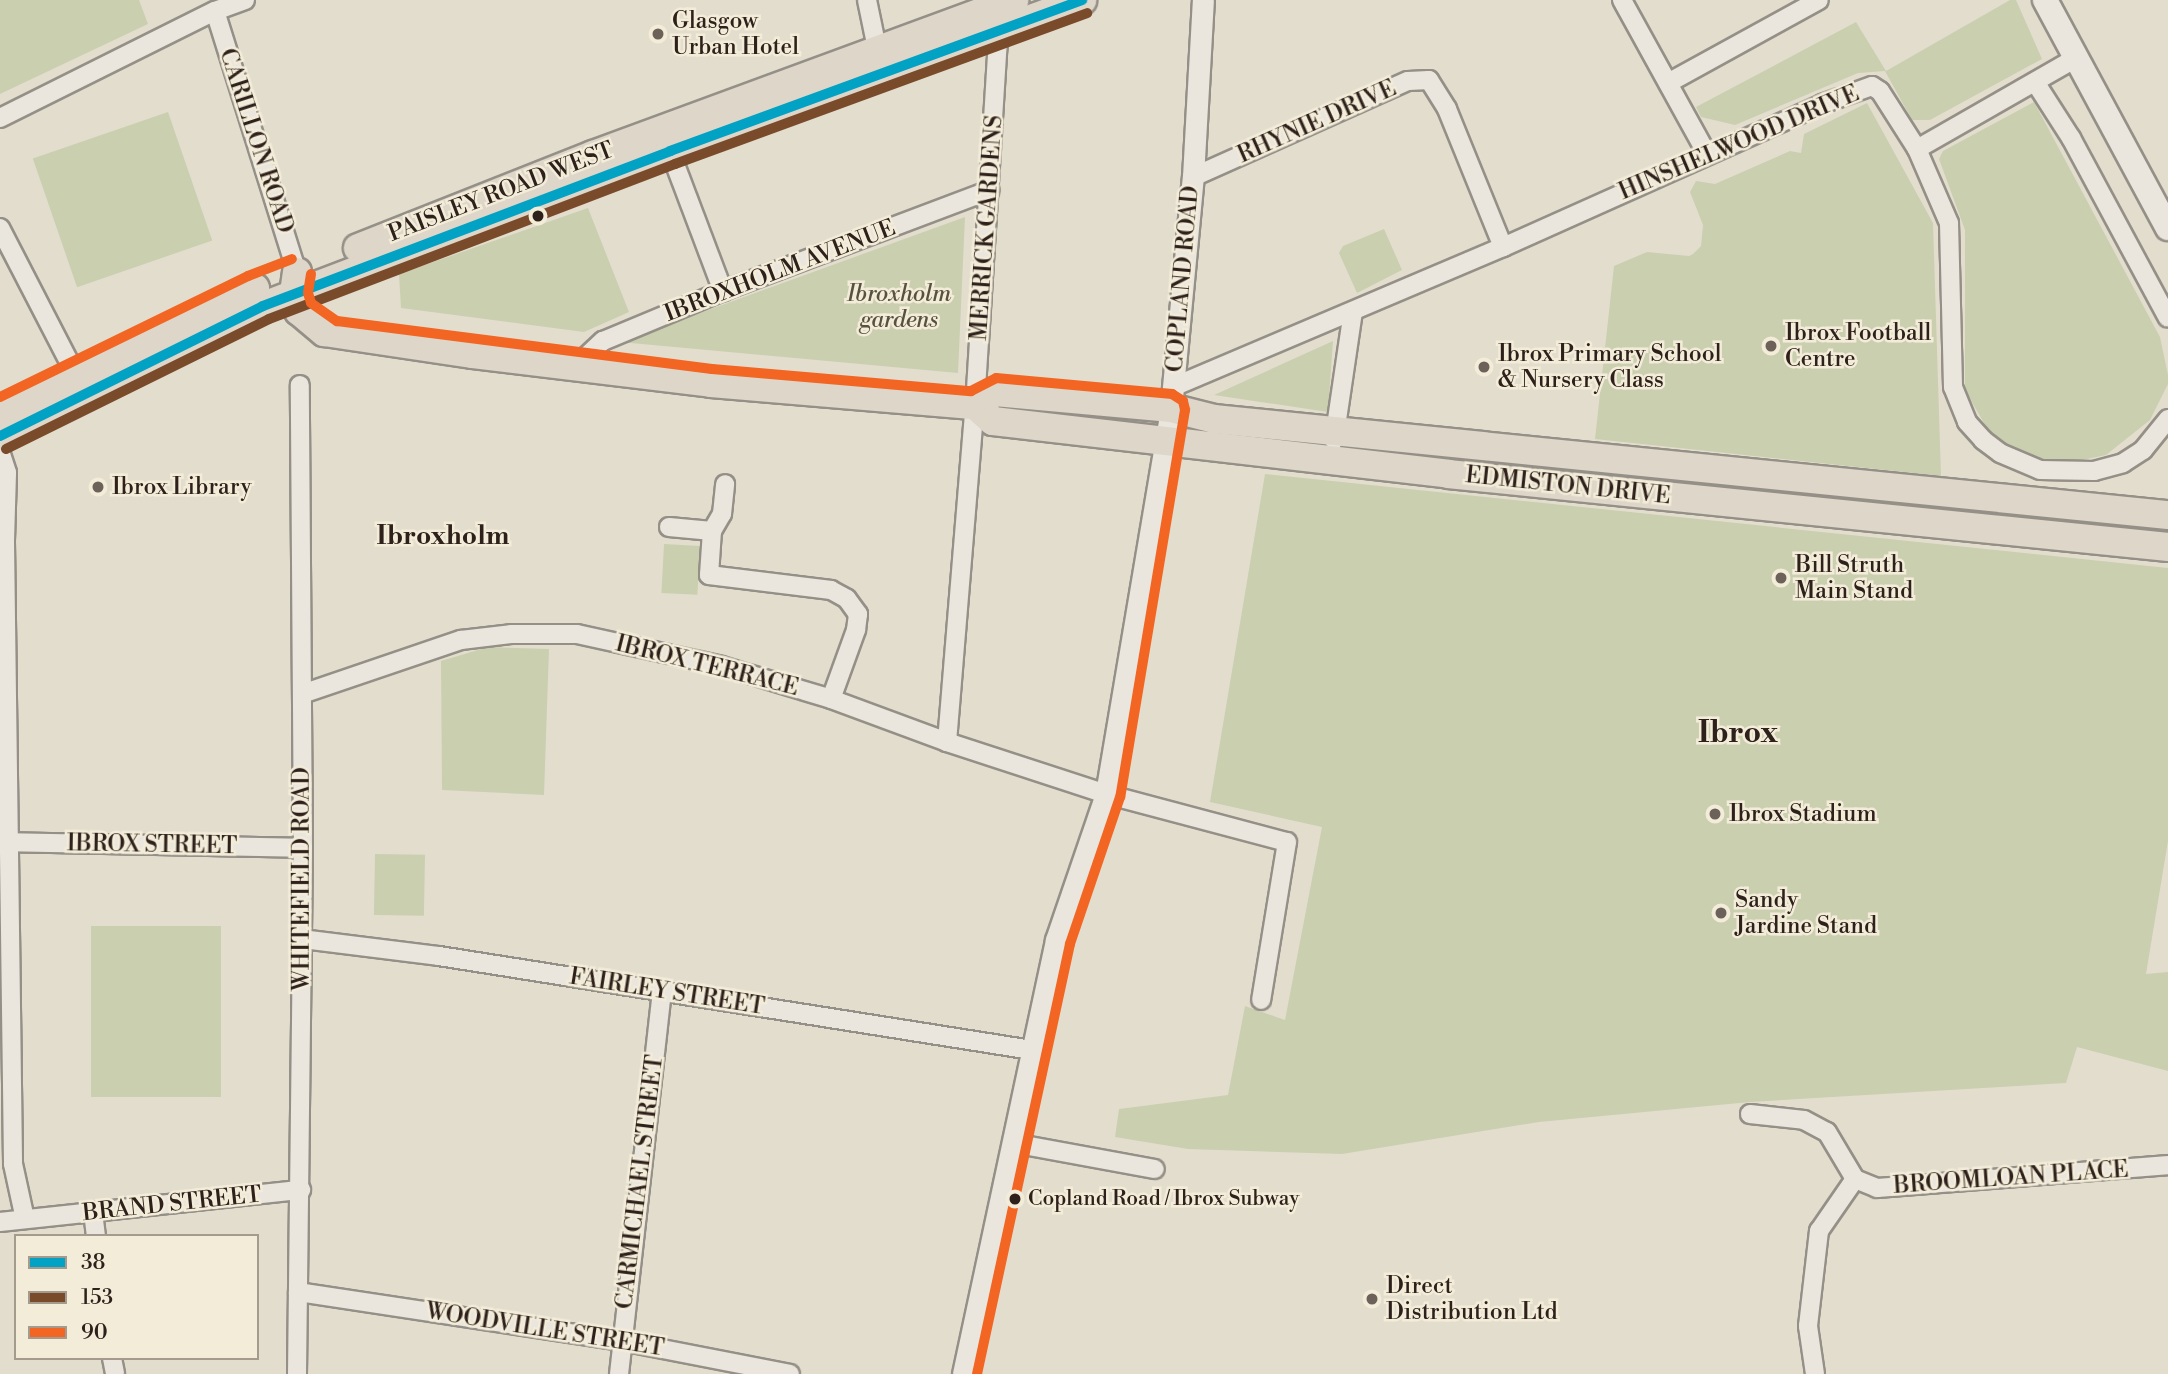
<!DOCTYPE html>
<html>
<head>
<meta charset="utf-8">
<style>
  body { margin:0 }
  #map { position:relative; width:2168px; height:1374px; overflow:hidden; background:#e3ddce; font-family:"Libre Bodoni",serif }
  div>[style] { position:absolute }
  .green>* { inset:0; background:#cacfaf; transform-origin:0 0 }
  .roads { filter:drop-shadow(2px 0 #959087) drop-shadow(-2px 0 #959087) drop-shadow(0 2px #959087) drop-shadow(0 -2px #959087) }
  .minor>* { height:18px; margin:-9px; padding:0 9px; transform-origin:9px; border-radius:9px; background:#eae6de }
  .tertiary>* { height:21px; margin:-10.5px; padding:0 10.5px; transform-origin:10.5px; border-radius:10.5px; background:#eae6de }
  .secondary>* { height:24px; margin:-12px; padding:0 12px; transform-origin:12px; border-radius:12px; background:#eae6de }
  .primary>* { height:28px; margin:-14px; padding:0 14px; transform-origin:14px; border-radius:14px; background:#ddd6c9 }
  .bus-1>* { height:10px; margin:-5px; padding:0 5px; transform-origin:5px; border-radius:5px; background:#02a2c5 }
  .bus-2>* { height:10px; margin:-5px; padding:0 5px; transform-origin:5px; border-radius:5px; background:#7a4b2a }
  .bus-3>* { height:10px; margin:-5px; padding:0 5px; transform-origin:5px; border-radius:5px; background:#f26522 }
  .dots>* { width:19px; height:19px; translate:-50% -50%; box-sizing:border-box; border:4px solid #f3ecd9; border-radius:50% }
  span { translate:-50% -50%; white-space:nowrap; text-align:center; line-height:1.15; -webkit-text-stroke:5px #f3ecd9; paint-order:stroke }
  .bus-label { font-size:21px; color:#2e201a }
  .left { translate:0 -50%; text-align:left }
  .poi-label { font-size:23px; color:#2e201a }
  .street-label { font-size:23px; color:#2e201a }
  .park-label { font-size:23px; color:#57513f; font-style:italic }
  .quarter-label { font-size:26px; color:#2e201a; font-weight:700 }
  .district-label { font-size:30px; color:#2e201a; font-weight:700 }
  .legend { position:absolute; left:14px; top:1234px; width:245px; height:126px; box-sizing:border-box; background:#f3ecd9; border:2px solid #a49a8d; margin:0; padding:9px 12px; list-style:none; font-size:21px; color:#2e201a }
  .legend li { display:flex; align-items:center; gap:14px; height:35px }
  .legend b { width:35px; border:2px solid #a49a8d }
</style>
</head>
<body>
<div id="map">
  <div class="green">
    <i style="clip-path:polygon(0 0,139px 0,148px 24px,0 94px)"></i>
    <i style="clip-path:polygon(2010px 0,2016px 0,2042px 59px,1930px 120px,1912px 120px,1885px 71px,1858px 73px,1735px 125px,1701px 117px,1696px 107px,1856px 22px,1886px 71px)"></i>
    <i style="clip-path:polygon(2034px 102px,2160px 337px,2168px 375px,2168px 384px,2150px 420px,2106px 455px,2068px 463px,2032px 458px,1992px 437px,1965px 390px,1965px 230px,1939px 159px,1943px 151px)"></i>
    <i style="clip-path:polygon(1867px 103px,1933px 223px,1941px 476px,1595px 439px,1614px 266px,1647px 252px,1689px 256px,1693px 254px,1701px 246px,1703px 225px,1690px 192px,1696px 181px,1715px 184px,1790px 151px,1801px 153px,1804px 134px)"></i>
    <i style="left:168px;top:112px;width:136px;height:143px;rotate:71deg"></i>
    <i style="clip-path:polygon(588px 208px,629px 312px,584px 332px,401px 308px,399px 274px)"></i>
    <i style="clip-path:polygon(965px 217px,958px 373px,620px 342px)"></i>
    <i style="clip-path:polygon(1384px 229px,1402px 270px,1357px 293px,1339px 253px,1343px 246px)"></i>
    <i style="clip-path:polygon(1333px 341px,1328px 412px,1214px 395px)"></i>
    <i style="clip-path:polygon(1265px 474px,2168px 568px,2168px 841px,2146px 974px,2168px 972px,2168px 1071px,2077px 1047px,2066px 1083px,1750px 1102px,1539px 1122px,1342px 1154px,1188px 1149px,1115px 1137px,1119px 1109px,1228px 1095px,1245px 1006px,1285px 1020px,1322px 827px,1210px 802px)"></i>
    <i style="left:664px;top:544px;width:36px;height:49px;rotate:3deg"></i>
    <i style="clip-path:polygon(488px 647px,549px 649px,544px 795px,442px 790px,441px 661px)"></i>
    <i style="left:375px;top:854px;width:50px;height:61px;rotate:1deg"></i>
    <i style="left:91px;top:926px;width:130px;height:171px"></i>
  </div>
  <div class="roads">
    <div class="minor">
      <i style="left:867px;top:0;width:59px;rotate:78.3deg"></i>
      <i style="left:1622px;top:0;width:176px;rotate:61.1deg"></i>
      <i style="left:215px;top:11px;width:274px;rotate:72.6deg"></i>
      <i style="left:2035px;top:82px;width:67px;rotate:57.3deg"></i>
      <i style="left:2071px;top:138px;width:204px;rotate:61.7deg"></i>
      <i style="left:1668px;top:83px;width:172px;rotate:-28.8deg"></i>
      <i style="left:0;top:118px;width:240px;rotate:-26.5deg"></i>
      <i style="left:215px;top:11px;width:32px;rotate:-20deg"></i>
      <i style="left:1917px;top:149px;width:183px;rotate:-29.8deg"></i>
      <i style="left:670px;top:151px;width:150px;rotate:69.3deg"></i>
      <i style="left:1193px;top:177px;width:235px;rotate:-24.1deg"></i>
      <i style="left:1408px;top:81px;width:21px;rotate:-3deg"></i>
      <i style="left:1429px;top:80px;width:34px;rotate:58deg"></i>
      <i style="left:1447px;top:109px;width:149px;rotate:67.9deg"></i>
      <i style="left:0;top:228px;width:165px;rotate:62.7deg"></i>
      <i style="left:578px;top:364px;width:34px;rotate:-43deg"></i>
      <i style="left:603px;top:341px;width:130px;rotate:-22.6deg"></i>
      <i style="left:723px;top:291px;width:285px;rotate:-20.7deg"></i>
      <i style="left:1173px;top:387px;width:358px;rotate:-23deg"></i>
      <i style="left:1503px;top:247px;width:350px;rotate:-24.1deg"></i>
      <i style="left:1822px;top:104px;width:53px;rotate:-19.8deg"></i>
      <i style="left:1872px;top:86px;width:9px;rotate:32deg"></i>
      <i style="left:1880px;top:91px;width:69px;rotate:57.5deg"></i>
      <i style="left:1917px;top:149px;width:81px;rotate:66.6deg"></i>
      <i style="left:1949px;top:223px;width:164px;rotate:88.6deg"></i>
      <i style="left:1953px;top:387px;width:38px;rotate:68deg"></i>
      <i style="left:1967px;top:422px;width:24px;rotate:48deg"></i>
      <i style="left:1983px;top:440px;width:21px;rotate:37deg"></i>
      <i style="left:2000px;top:453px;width:43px;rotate:23deg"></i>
      <i style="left:2040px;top:470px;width:54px;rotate:1.1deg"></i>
      <i style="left:2094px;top:471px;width:30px;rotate:-15deg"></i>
      <i style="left:2123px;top:463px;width:24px;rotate:-33deg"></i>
      <i style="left:2143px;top:450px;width:40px;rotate:-51deg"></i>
      <i style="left:1334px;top:440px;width:129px;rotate:-81.6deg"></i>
      <i style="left:0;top:451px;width:23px;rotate:72deg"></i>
      <i style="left:7px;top:473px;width:69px;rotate:91.7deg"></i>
      <i style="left:5px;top:542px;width:622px;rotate:89.26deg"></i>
      <i style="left:13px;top:1164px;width:56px;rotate:77.7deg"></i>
      <i style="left:669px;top:527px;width:43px;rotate:5.3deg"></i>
      <i style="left:712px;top:531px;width:44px;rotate:93.9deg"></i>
      <i style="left:709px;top:575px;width:123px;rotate:7deg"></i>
      <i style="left:831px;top:590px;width:18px;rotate:29deg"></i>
      <i style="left:847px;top:599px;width:19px;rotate:54deg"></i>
      <i style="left:858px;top:614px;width:16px;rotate:97deg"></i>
      <i style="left:856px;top:630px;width:73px;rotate:109.9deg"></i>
      <i style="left:712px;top:531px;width:20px;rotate:-60deg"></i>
      <i style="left:722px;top:514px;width:30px;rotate:-84deg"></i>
      <i style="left:302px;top:694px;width:168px;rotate:-18.8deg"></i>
      <i style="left:461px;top:640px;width:50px;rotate:-6.8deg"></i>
      <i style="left:511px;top:634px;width:66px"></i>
      <i style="left:577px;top:634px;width:148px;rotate:12.4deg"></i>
      <i style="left:722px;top:666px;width:114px;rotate:16.8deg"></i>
      <i style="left:831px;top:699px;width:124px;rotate:20.3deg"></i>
      <i style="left:947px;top:742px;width:167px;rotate:18.1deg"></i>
      <i style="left:1106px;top:794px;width:187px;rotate:14.9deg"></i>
      <i style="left:1287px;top:842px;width:160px;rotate:99.3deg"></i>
      <i style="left:947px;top:742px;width:338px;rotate:-85.3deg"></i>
      <i style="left:975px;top:405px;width:382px;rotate:-86.4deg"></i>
      <i style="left:0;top:842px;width:303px;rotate:1.1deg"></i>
      <i style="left:302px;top:939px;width:138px;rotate:7.1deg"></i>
      <i style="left:439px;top:956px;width:600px;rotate:9.01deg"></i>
      <i style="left:1750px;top:1114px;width:54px;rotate:6.3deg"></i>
      <i style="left:1804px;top:1120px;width:26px;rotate:28deg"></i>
      <i style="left:1827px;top:1132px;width:55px;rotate:59.2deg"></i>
      <i style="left:1013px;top:1143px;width:144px;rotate:10.4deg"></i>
      <i style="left:93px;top:1212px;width:24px;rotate:83deg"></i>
      <i style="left:0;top:1222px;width:303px;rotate:-6.1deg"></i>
      <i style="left:298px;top:1292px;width:327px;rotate:8.6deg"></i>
      <i style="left:621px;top:1341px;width:172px;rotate:11deg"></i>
      <i style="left:112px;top:1358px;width:16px;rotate:79deg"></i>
      <i style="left:297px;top:1374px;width:526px;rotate:-89.35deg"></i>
      <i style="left:303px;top:848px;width:463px;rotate:-90.4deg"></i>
      <i style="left:619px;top:1374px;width:385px;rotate:-83.6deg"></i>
      <i style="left:1815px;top:1374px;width:49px;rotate:-98.3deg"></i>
      <i style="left:1808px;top:1326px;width:96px;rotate:-83.4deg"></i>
      <i style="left:1819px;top:1231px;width:63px;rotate:-55.3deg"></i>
      <i style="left:1855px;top:1179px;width:24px;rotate:22deg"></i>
      <i style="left:1877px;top:1188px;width:292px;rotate:-4.5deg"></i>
    </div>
    <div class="tertiary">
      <i style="left:963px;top:1374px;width:444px;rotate:-77.9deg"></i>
      <i style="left:1056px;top:940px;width:154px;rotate:-71.1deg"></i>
      <i style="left:1106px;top:794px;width:391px;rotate:-80.4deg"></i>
      <i style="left:1171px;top:408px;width:232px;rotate:-84.6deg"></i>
      <i style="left:1193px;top:177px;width:177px;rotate:-86.8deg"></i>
    </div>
    <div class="secondary">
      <i style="left:2045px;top:0;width:259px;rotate:61.7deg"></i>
    </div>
    <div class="primary">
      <i style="left:358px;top:248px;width:253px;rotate:-21.6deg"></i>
      <i style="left:593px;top:155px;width:449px;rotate:-20.2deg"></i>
      <i style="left:297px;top:272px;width:22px;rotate:98deg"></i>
      <i style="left:294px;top:294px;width:18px;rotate:74deg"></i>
      <i style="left:299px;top:311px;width:33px;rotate:40deg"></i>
      <i style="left:324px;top:332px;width:151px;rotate:8.4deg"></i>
      <i style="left:473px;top:354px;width:240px;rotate:6.9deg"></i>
      <i style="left:711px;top:383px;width:265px;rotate:4.8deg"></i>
      <i style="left:975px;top:405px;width:24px;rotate:-33deg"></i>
      <i style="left:995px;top:392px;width:177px;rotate:5.2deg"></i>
      <i style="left:1171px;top:408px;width:44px;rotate:14.3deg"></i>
      <i style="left:1214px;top:419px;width:959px;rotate:5.75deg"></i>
      <i style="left:975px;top:405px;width:24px;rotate:42deg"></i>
      <i style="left:993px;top:421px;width:458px;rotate:6.6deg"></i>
      <i style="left:1448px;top:474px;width:724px;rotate:5.79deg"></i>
      <i style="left:0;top:413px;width:284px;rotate:-26.1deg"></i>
      <i style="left:0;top:436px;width:293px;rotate:-26.3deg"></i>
      <i style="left:263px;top:306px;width:436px;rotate:-20.8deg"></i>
      <i style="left:670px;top:151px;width:439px;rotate:-20.1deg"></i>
    </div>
  </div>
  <div class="bus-1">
    <i style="left:0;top:436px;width:293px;rotate:-26.3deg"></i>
    <i style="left:263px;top:306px;width:436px;rotate:-20.8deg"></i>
    <i style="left:670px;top:151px;width:439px;rotate:-20.1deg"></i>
  </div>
  <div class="bus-2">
    <i style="left:6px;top:449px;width:293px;rotate:-26.3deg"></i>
    <i style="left:269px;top:319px;width:435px;rotate:-20.9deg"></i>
    <i style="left:675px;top:164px;width:439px;rotate:-20.1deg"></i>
  </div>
  <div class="bus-3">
    <i style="left:311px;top:274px;width:19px;rotate:99deg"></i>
    <i style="left:308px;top:293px;width:10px;rotate:73deg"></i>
    <i style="left:311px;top:303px;width:32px;rotate:35deg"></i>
    <i style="left:337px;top:321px;width:378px;rotate:7.3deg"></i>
    <i style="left:712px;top:369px;width:260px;rotate:4.9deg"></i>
    <i style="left:971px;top:391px;width:28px;rotate:-27deg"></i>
    <i style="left:996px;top:378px;width:177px;rotate:5.2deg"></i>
    <i style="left:1172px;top:394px;width:13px;rotate:32deg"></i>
    <i style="left:1183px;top:401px;width:9px;rotate:77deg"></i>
    <i style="left:1185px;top:410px;width:392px;rotate:99.5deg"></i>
    <i style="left:1120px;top:797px;width:155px;rotate:108.8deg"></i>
    <i style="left:1070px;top:944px;width:440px;rotate:102.2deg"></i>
    <i style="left:0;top:397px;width:276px;rotate:-26deg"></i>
    <i style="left:248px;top:276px;width:47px;rotate:-21.1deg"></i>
  </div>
  <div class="dots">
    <i style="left:658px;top:34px;background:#6d6259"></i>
    <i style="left:538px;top:216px;background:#2e201a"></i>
    <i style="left:1771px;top:346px;background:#6d6259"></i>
    <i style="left:1484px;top:367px;background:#6d6259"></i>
    <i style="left:98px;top:487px;background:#6d6259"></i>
    <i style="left:1781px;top:578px;background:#6d6259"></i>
    <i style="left:1715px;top:814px;background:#6d6259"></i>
    <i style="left:1721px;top:913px;background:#6d6259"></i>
    <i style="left:1015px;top:1199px;background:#2e201a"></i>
    <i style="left:1372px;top:1299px;background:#6d6259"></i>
  </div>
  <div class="bus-label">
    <span class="left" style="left:1028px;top:1199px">Copland Road / Ibrox Subway</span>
  </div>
  <div class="poi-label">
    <span class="left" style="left:672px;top:34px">Glasgow<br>Urban Hotel</span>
    <span class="left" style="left:1785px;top:346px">Ibrox Football<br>Centre</span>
    <span class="left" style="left:1498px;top:367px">Ibrox Primary School<br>&amp; Nursery Class</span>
    <span class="left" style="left:112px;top:487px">Ibrox Library</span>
    <span class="left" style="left:1795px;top:578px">Bill Struth<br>Main Stand</span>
    <span class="left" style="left:1729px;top:814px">Ibrox Stadium</span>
    <span class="left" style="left:1735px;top:913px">Sandy<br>Jardine Stand</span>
    <span class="left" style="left:1386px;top:1299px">Direct<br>Distribution Ltd</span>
  </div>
  <div class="street-label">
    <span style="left:1317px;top:122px;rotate:-24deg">RHYNIE DRIVE</span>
    <span style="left:256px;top:141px;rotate:72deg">CARILLON ROAD</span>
    <span style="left:1739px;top:143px;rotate:-23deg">HINSHELWOOD DRIVE</span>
    <span style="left:501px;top:192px;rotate:-21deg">PAISLEY ROAD WEST</span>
    <span style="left:987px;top:228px;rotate:-86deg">MERRICK GARDENS</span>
    <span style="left:780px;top:271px;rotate:-21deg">IBROXHOLM AVENUE</span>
    <span style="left:1183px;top:279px;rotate:-85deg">COPLAND ROAD</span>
    <span style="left:1568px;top:486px;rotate:6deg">EDMISTON DRIVE</span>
    <span style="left:707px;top:666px;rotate:14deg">IBROX TERRACE</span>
    <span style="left:152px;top:845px;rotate:1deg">IBROX STREET</span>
    <span style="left:302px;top:879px;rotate:-90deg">WHITEFIELD ROAD</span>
    <span style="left:667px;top:992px;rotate:9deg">FAIRLEY STREET</span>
    <span style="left:2011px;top:1178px;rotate:-4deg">BROOMLOAN PLACE</span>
    <span style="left:640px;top:1182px;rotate:-83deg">CARMICHAEL STREET</span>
    <span style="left:172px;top:1204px;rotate:-6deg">BRAND STREET</span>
    <span style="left:545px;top:1330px;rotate:9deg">WOODVILLE STREET</span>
  </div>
  <div class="park-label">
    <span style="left:899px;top:307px">Ibroxholm<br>gardens</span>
  </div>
  <div class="quarter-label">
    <span style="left:443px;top:537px">Ibroxholm</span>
  </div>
  <div class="district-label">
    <span style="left:1738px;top:733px">Ibrox</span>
  </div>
  <ul class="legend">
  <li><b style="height:9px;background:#02a2c5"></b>38</li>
  <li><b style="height:9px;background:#7a4b2a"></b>153</li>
  <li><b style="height:9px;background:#f26522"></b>90</li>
  </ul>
</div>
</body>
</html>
